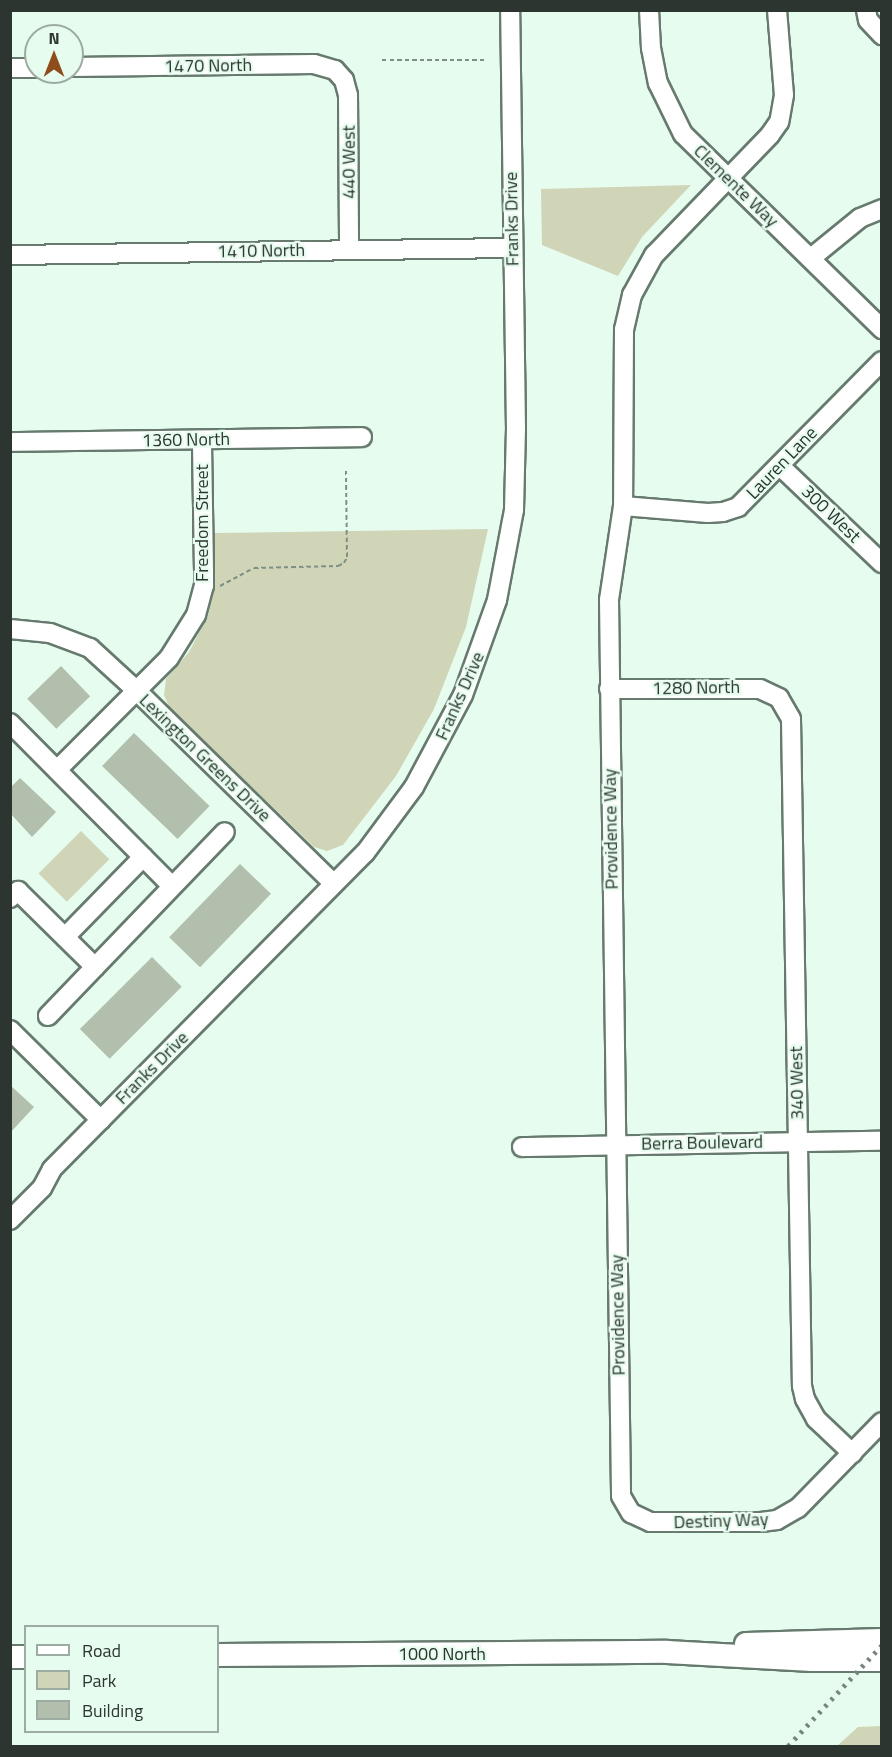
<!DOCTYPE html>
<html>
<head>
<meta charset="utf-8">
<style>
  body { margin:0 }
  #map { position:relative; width:892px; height:1757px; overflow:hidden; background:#e6fcee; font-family:"Titillium Web",sans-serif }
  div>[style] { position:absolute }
  .green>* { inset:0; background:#cfd5b6; transform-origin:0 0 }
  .building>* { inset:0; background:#b1bfac; transform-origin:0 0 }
  .path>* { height:2px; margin-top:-1px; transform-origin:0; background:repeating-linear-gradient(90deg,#808f86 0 4.5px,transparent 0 7.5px) }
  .roads { filter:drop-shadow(2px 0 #667a6e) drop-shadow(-2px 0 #667a6e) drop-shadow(0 2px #667a6e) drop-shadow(0 -2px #667a6e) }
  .minor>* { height:18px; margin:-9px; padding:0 9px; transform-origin:9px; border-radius:9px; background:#fff }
  .major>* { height:22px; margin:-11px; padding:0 11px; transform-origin:11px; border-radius:11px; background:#fff }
  .rail>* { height:4.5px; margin-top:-2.25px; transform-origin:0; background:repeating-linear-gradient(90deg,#76847b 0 3px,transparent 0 9px) }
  span { translate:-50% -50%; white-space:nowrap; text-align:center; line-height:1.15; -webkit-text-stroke:4.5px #e6fcee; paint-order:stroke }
  .street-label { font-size:18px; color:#2d3530 }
  .frame { position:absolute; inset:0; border:12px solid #2d3530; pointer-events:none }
  .legend { position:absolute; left:24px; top:1625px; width:195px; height:108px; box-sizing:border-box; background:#e6fcee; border:2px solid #9caca2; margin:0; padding:8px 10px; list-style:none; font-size:18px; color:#2d3530 }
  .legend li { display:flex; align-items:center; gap:12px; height:30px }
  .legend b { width:30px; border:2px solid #9caca2 }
  .north { position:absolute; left:24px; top:24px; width:60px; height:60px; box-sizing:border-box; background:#e6fcee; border:2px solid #9caca2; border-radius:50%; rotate:0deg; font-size:16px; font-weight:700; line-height:24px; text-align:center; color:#2d3530 }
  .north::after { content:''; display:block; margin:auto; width:21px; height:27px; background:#8f4c1c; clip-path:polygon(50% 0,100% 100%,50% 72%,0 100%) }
</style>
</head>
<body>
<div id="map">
  <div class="green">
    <i style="clip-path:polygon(691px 185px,642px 237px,618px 276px,542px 245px,541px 189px)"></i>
    <i style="clip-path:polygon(488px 529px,466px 627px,434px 709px,396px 776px,343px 845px,327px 851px,314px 847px,169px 707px,164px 695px,166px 679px,189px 652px,208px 615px,215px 587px,214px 533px)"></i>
    <i style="left:81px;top:831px;width:40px;height:60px;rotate:45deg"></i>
    <i style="clip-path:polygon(881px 1726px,881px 1746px,837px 1746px,858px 1727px)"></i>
  </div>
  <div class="building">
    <i style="left:61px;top:666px;width:42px;height:47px;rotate:46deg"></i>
    <i style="left:134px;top:733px;width:105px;height:46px;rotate:44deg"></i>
    <i style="clip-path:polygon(20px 778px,56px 812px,32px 837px,10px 813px,10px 788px)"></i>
    <i style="left:240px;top:864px;width:43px;height:102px;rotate:44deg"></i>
    <i style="left:152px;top:957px;width:42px;height:102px;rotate:45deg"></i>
    <i style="clip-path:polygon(10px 1085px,34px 1107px,10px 1133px)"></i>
  </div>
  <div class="path">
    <i style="left:382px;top:60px;width:103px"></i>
    <i style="left:220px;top:586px;width:38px;rotate:-28deg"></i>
    <i style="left:254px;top:568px;width:84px;rotate:-1.4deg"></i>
    <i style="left:338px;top:566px;width:7px;rotate:-27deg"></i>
    <i style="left:344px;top:563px;width:7px;rotate:-63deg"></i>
    <i style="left:347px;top:557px;width:86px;rotate:-90.7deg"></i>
  </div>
  <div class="roads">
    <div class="minor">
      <i style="left:649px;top:10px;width:38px;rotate:87deg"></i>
      <i style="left:651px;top:48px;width:36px;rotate:79deg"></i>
      <i style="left:658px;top:83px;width:57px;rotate:63.9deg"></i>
      <i style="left:683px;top:134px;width:279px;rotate:44.4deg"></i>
      <i style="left:777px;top:10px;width:85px;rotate:85.3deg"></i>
      <i style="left:784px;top:95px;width:27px;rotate:100deg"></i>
      <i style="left:779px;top:122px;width:16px;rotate:125deg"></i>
      <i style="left:770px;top:135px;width:167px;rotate:134deg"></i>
      <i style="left:654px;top:255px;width:46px;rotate:118.8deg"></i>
      <i style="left:632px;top:295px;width:35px;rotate:103deg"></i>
      <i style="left:624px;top:329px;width:177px;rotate:90.3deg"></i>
      <i style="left:623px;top:506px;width:95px;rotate:98.5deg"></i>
      <i style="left:609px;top:600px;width:896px;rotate:89.23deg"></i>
      <i style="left:621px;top:1496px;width:20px;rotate:60deg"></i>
      <i style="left:631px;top:1513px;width:21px;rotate:25deg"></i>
      <i style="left:650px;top:1522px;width:111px"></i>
      <i style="left:761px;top:1522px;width:16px;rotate:-7deg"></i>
      <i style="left:777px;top:1520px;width:24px;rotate:-30deg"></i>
      <i style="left:798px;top:1508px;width:120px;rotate:-45.7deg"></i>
      <i style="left:866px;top:10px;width:10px;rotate:79deg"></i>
      <i style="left:868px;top:20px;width:21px;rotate:47deg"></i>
      <i style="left:72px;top:67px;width:242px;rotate:-0.7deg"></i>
      <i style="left:314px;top:64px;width:22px;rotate:16deg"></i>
      <i style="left:335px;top:70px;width:13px;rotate:48deg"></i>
      <i style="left:344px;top:80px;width:16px;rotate:75deg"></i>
      <i style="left:348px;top:95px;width:155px;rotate:89.6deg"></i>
      <i style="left:10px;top:68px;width:26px"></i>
      <i style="left:10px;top:255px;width:502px;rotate:-0.8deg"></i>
      <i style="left:811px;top:258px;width:63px;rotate:-39.2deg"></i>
      <i style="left:860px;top:218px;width:24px;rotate:-22deg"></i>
      <i style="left:10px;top:442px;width:352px;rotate:-0.8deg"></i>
      <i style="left:780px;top:466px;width:141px;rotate:43.6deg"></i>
      <i style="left:623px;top:506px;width:85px;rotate:4.7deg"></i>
      <i style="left:708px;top:513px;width:15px;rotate:-4deg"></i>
      <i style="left:723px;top:512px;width:16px;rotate:-18deg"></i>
      <i style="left:738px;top:507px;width:205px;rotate:-45.4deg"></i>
      <i style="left:10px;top:629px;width:40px;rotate:5.7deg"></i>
      <i style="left:50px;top:633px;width:43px;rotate:20.6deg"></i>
      <i style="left:90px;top:648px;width:62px;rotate:42.4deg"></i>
      <i style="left:136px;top:690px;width:277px;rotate:44.4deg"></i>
      <i style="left:609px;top:689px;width:151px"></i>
      <i style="left:760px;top:689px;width:21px;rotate:25deg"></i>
      <i style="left:779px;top:698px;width:24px;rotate:60deg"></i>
      <i style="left:791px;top:719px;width:667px;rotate:89.06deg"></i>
      <i style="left:802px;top:1386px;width:13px;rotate:77deg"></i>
      <i style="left:805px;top:1399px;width:23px;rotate:61deg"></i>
      <i style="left:816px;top:1419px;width:50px;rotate:43.4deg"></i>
      <i style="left:10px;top:723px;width:230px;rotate:45.2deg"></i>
      <i style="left:57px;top:770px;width:158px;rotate:-45deg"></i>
      <i style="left:169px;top:658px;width:51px;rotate:-57.9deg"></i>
      <i style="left:196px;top:615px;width:30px;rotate:-75deg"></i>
      <i style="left:204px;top:586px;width:15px;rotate:-90deg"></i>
      <i style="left:204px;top:571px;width:131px;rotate:-90.9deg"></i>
      <i style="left:10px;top:898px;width:11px;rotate:-41deg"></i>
      <i style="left:18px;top:891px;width:108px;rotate:44.6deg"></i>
      <i style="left:95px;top:967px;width:68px;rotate:133.8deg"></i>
      <i style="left:65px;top:937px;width:112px;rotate:-45.7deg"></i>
      <i style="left:95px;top:967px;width:187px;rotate:-46.1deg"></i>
      <i style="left:10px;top:1030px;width:128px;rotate:44.7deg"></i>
      <i style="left:522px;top:1147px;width:360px;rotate:-1deg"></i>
      <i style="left:10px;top:1220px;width:45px;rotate:-45deg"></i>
      <i style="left:42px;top:1188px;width:21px;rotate:-62deg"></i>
      <i style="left:52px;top:1169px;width:445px;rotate:-45.3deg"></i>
      <i style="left:365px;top:853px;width:82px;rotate:-53.4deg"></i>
      <i style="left:414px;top:787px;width:104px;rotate:-62deg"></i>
      <i style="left:463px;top:695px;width:101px;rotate:-70.3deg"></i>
      <i style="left:497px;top:600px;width:92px;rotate:-79.3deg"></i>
      <i style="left:514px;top:510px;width:81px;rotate:-88.6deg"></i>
      <i style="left:516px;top:429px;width:419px;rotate:-90.8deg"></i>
    </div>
    <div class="major">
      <i style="left:746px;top:1644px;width:136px;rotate:-1.7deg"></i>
      <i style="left:218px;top:1655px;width:449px;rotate:-0.4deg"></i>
      <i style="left:667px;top:1652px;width:145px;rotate:3.2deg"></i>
      <i style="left:812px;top:1660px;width:70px"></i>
      <i style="left:10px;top:1657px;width:16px"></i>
    </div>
  </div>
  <div class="rail">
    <i style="left:788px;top:1746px;width:138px;rotate:-47.1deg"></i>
  </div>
  <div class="street-label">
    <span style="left:208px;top:66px;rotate:-1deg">1470 North</span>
    <span style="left:349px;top:162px;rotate:-90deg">440 West</span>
    <span style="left:736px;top:186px;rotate:44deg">Clemente Way</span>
    <span style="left:512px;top:219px;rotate:-91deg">Franks Drive</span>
    <span style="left:261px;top:251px;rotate:-1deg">1410 North</span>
    <span style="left:186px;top:440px;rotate:-1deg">1360 North</span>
    <span style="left:782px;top:463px;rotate:-46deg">Lauren Lane</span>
    <span style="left:831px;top:514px;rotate:44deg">300 West</span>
    <span style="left:202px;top:523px;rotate:-90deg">Freedom Street</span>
    <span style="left:696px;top:688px;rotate:-1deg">1280 North</span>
    <span style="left:460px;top:696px;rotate:-66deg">Franks Drive</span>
    <span style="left:205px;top:758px;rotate:44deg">Lexington Greens Drive</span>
    <span style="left:611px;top:829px;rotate:-91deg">Providence Way</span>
    <span style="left:152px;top:1068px;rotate:-45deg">Franks Drive</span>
    <span style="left:797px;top:1083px;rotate:-91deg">340 West</span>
    <span style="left:702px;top:1143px;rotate:-1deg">Berra Boulevard</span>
    <span style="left:618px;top:1315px;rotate:-91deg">Providence Way</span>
    <span style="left:721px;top:1521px;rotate:-2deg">Destiny Way</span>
    <span style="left:442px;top:1654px">1000 North</span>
  </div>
  <div class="frame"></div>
  <ul class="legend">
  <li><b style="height:8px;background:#fff"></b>Road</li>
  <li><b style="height:16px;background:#cfd5b6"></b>Park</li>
  <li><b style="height:16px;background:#b1bfac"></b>Building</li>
  </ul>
  <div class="north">N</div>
</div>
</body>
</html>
